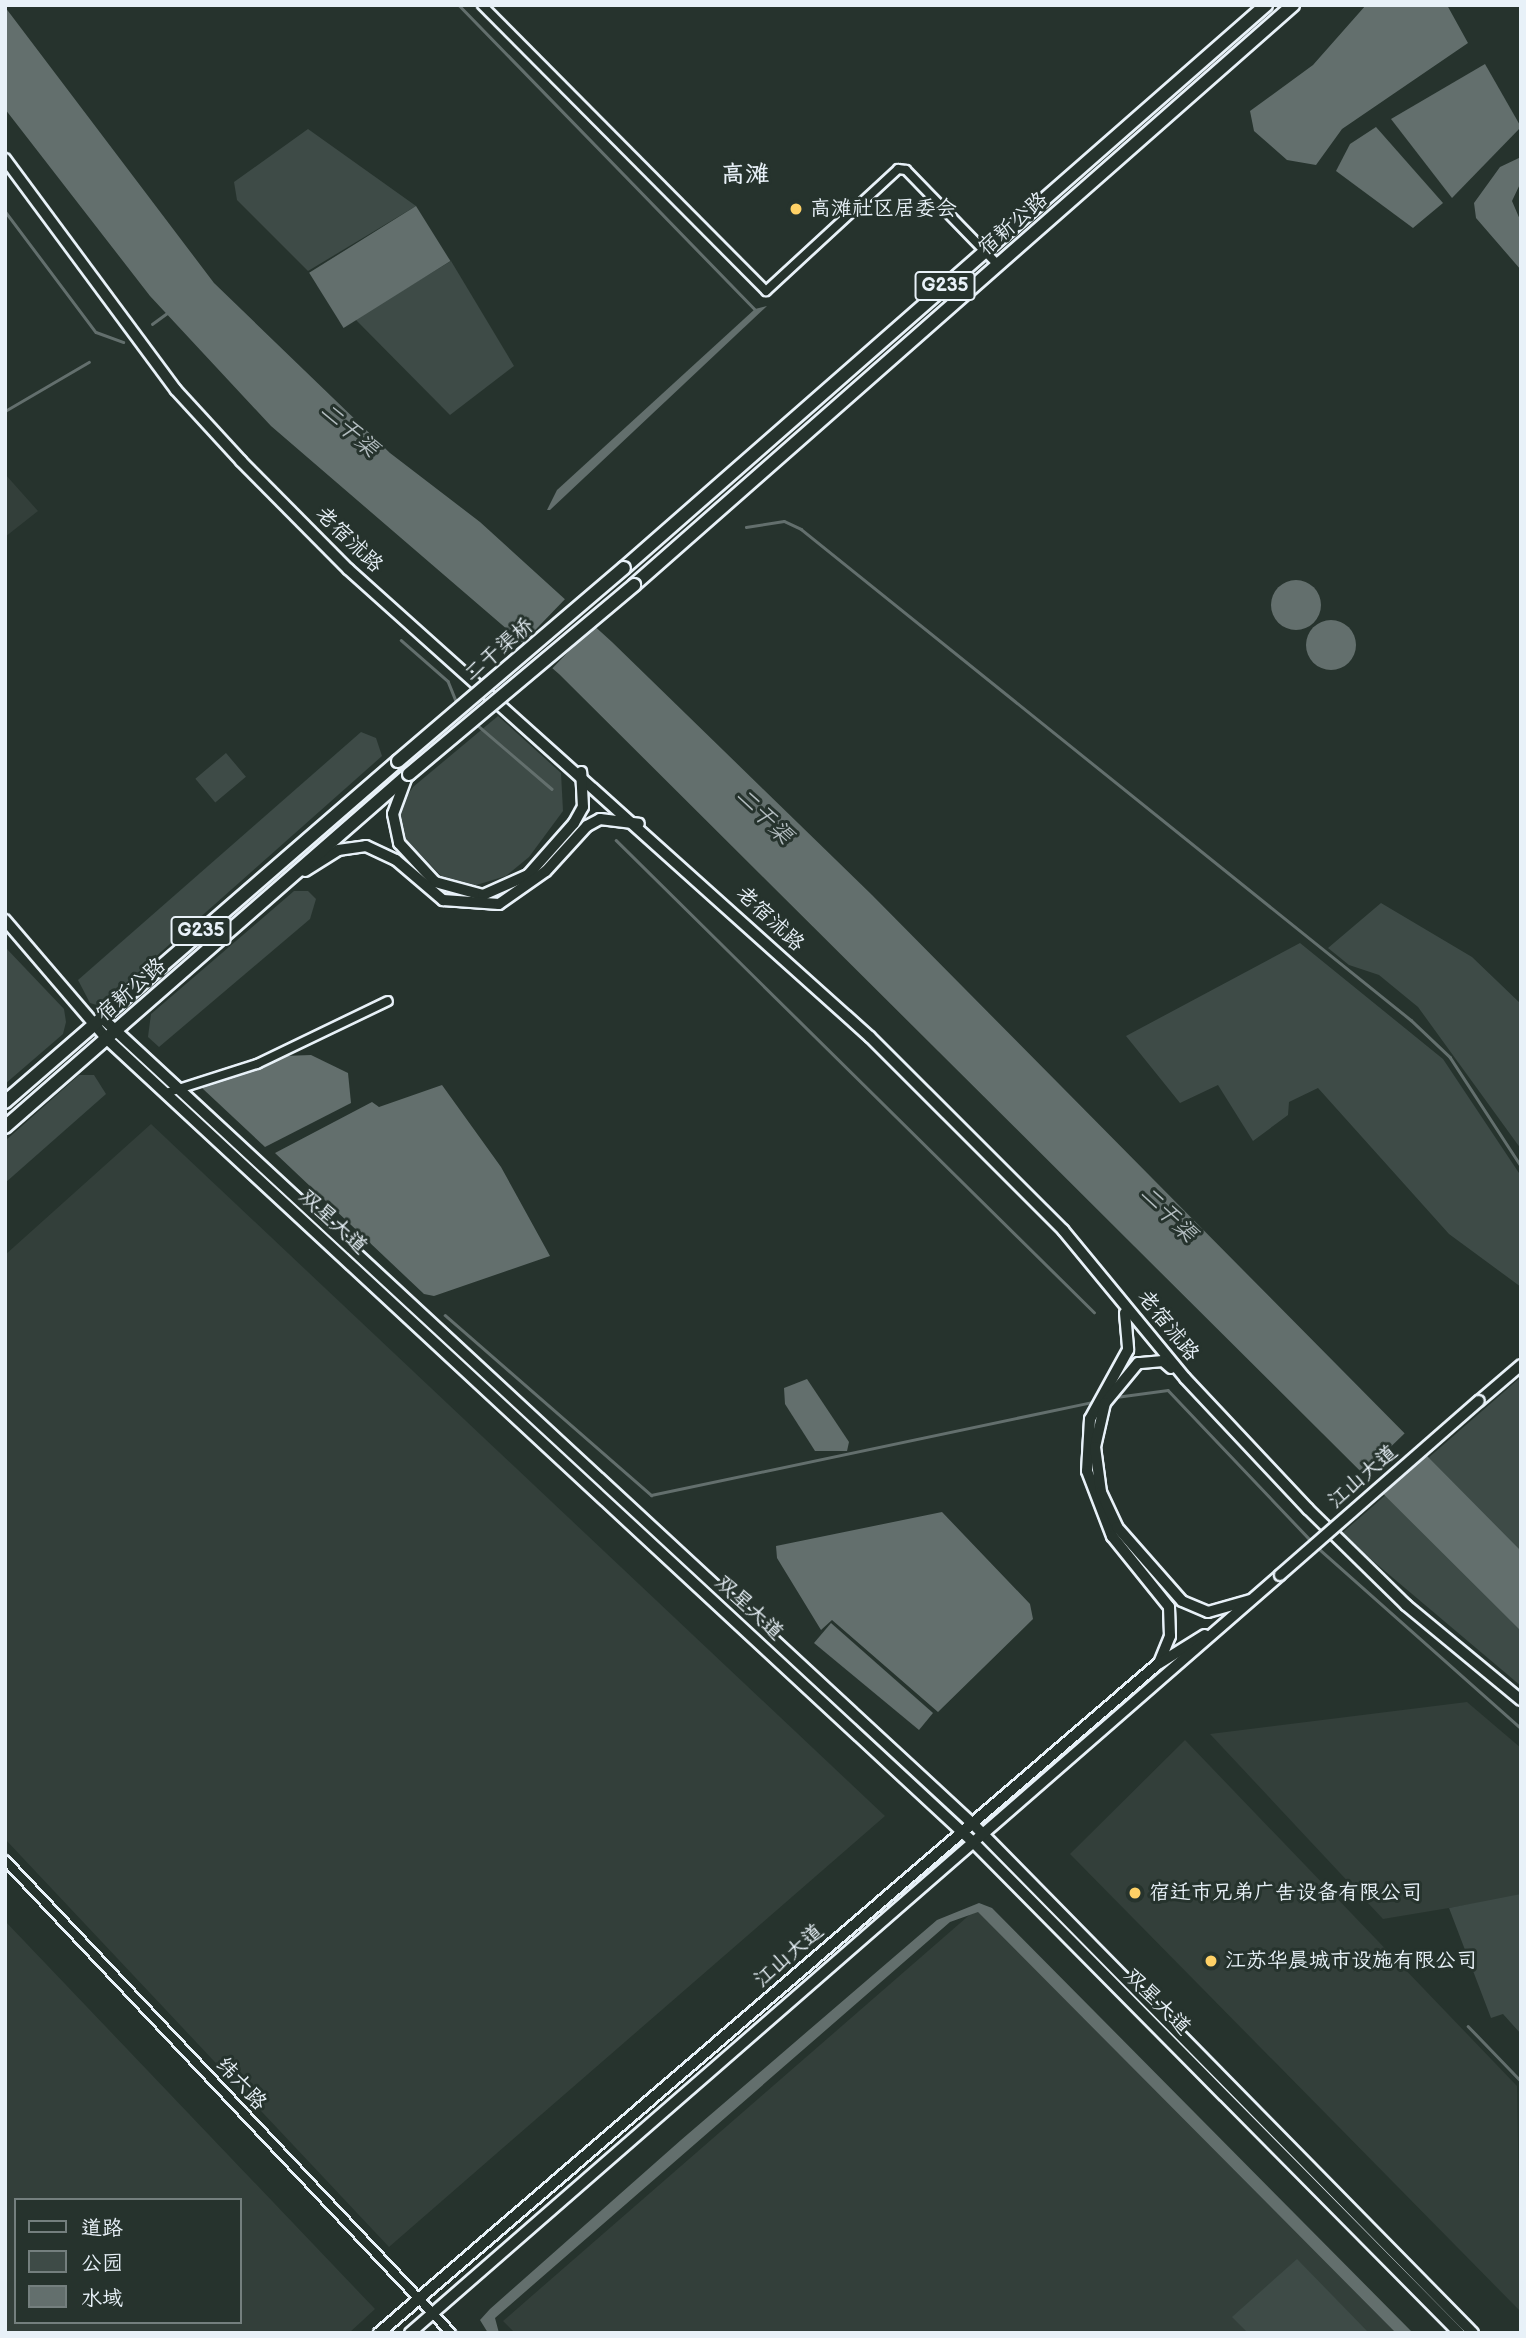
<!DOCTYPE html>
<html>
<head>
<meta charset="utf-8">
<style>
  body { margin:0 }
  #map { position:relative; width:1526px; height:2338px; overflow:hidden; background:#26332d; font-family:"Balsamiq Sans","LXGW WenKai TC",sans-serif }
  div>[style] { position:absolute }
  .built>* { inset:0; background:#333f3a }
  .green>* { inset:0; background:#3e4b47; transform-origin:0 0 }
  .water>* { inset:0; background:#636f6d; transform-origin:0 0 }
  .round { border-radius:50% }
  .pier>* { inset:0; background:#26332d; transform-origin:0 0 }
  .stream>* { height:2.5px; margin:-1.25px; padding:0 1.25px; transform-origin:1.25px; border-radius:1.25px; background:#636f6d }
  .roads { filter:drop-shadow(2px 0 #e8f1f8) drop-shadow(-2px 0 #e8f1f8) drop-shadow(0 2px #e8f1f8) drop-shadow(0 -2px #e8f1f8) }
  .minor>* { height:8px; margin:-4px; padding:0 4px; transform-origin:4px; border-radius:4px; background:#26332d }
  .tertiary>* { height:10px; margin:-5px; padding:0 5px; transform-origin:5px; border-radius:5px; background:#26332d }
  .secondary>* { height:10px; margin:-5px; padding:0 5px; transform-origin:5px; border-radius:5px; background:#26332d }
  .trunk>* { height:12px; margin:-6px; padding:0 6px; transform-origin:6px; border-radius:6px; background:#26332d }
  .bridges { filter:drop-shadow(2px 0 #e8f1f8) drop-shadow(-2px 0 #e8f1f8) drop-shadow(0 2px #e8f1f8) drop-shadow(0 -2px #e8f1f8) }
  .secondary-bridge>* { height:10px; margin:-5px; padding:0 5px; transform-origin:5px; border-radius:5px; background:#26332d }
  .trunk-bridge>* { height:12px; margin:-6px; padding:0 6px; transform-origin:6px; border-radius:6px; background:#26332d }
  .dots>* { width:19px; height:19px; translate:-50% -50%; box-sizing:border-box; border:4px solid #26332d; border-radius:50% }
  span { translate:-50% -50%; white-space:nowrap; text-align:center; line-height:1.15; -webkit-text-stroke:6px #26332d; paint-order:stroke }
  .shield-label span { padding:2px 5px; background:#26332d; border:2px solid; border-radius:5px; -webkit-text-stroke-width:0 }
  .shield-label { font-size:19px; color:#e8f1f8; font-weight:700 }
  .poi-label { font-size:21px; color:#e8f1f8 }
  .left { translate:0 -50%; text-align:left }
  .street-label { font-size:21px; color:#e8f1f8 }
  .water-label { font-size:23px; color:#b3bdc0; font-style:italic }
  .quarter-label { font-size:24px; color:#e8f1f8; font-weight:700 }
  .frame { position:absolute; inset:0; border:7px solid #e8f1f8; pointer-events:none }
  .legend { position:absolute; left:14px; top:2198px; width:228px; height:126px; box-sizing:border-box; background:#26332d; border:2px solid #747f7e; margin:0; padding:9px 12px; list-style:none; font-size:21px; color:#e8f1f8 }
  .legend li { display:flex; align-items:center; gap:14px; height:35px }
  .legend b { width:35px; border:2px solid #747f7e }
</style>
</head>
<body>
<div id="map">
  <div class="built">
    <i style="clip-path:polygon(5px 474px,38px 511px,5px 537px)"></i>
    <i style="clip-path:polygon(151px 1124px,885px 1816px,389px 2247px,5px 1839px,5px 1255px)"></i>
    <i style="clip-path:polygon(1467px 1702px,1521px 1748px,1521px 1896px,1383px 1919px,1210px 1734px)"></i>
    <i style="clip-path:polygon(1185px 1740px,1517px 2086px,1521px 2312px,1070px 1854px)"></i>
    <i style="clip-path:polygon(982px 1904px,1400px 2333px,515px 2333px,503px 2321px)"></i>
    <i style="clip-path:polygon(evenodd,5px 1921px,375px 2309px,349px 2333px,5px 2333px,5px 1921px,16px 2200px,240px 2200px,240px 2322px,16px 2322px,16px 2200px)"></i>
  </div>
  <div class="green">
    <i style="clip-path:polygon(308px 129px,416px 206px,308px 271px,237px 200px,234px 182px)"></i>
    <i style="clip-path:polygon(451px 261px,514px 366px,450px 415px,355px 319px)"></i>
    <i style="clip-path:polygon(498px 716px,561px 773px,563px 811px,529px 857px,506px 876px,473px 886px,447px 882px,403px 836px,400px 807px,413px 787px)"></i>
    <i style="clip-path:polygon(361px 732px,376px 738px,382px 756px,100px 1006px,90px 1003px,78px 980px)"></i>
    <i style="left:226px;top:753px;width:31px;height:40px;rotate:50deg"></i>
    <i style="clip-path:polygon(294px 891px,308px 891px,316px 899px,310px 919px,159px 1047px,148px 1037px,151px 1014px)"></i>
    <i style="clip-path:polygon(1381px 903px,1472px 957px,1521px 1004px,1521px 1149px,1418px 1007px,1379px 975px,1349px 965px,1328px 948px)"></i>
    <i style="clip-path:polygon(1300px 943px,1443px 1059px,1521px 1176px,1521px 1287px,1449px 1234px,1318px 1088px,1289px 1102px,1288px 1115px,1253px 1141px,1218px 1085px,1180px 1103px,1126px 1036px)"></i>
    <i style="clip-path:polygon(5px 947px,64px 1009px,66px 1022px,63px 1034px,5px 1084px)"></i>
    <i style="clip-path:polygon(79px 1075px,94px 1075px,106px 1094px,5px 1183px,5px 1141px)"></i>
    <i style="clip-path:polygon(1521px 1377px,1521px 1686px,1341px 1534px)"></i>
    <i style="clip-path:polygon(1521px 1894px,1521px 2034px,1503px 2014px,1491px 2018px,1449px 1908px)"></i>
    <i style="clip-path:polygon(1297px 2259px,1369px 2333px,1248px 2333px,1232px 2317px)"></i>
  </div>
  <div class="water">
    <i style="clip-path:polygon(1366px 5px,1447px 5px,1468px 43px,1342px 129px,1316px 165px,1287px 160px,1254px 131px,1250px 111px,1313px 65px)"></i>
    <i style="clip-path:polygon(5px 7px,214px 283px,390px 453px,480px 522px,612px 642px,872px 895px,1521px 1551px,1521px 1631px,559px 674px,271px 426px,150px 296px,5px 109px)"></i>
    <i style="clip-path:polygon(1485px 64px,1521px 127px,1452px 198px,1391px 119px)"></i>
    <i style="clip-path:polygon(1376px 127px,1443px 203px,1413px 228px,1336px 171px,1350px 144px)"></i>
    <i style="clip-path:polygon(1521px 157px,1521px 182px,1512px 201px,1521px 222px,1521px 270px,1476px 218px,1474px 203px,1500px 167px)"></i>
    <i style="left:416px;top:206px;width:65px;height:126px;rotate:58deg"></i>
    <i style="clip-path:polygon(767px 306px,550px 510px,547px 510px,557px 490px,755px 309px)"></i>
    <i class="round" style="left:1271px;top:580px;width:50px;height:50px"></i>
    <i class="round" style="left:1306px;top:620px;width:50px;height:50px"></i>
    <i style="clip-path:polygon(311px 1055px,348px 1073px,351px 1103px,265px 1147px,202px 1088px,283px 1056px)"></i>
    <i style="clip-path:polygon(442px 1085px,501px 1167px,550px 1256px,434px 1296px,424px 1294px,275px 1153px,372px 1102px,379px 1107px)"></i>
    <i style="clip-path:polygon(807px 1379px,849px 1442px,847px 1451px,815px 1451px,785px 1404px,784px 1388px)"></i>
    <i style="clip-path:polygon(942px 1512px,1030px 1604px,1033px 1619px,938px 1712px,832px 1620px,821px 1630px,777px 1558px,776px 1546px)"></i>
    <i style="clip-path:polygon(831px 1623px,933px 1713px,919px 1730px,814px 1643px)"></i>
    <i style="clip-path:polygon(979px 1903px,992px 1908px,1413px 2333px,1396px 2333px,978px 1912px,950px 1922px,495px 2318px,499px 2333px,488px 2333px,480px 2320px,490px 2309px,681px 2140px,937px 1920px)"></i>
  </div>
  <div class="pier">
    <i style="left:568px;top:596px;width:39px;height:67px;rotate:44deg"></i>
    <i style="left:1405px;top:1433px;width:29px;height:62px;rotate:46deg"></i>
  </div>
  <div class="stream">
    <i style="left:459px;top:5px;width:424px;rotate:45.8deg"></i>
    <i style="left:5px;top:211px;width:151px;rotate:53.1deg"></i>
    <i style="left:96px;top:332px;width:29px;rotate:20deg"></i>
    <i style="left:152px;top:324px;width:19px;rotate:-36deg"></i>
    <i style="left:5px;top:411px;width:97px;rotate:-30.3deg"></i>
    <i style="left:746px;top:527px;width:38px;rotate:-9deg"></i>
    <i style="left:784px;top:521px;width:19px;rotate:25deg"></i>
    <i style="left:801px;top:529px;width:783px;rotate:38.83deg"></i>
    <i style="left:1411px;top:1020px;width:54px;rotate:43.5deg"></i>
    <i style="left:1450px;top:1057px;width:130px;rotate:56.9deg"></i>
    <i style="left:401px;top:640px;width:62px;rotate:41.1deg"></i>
    <i style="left:448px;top:681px;width:27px;rotate:68deg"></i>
    <i style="left:475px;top:723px;width:101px;rotate:40.6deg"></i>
    <i style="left:616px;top:840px;width:672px;rotate:44.64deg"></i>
    <i style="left:445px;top:1315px;width:274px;rotate:41.1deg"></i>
    <i style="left:651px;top:1495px;width:450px;rotate:-11.9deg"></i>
    <i style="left:1116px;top:1397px;width:52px;rotate:-7.7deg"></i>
    <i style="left:1168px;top:1390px;width:209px;rotate:46.5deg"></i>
    <i style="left:1317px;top:1547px;width:273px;rotate:41.6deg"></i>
    <i style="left:1468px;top:2026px;width:76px;rotate:46.1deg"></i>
  </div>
  <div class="roads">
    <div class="minor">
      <i style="left:482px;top:5px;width:403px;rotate:45.2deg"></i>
      <i style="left:766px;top:291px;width:180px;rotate:-42.7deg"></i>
      <i style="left:898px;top:169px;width:8px;rotate:7deg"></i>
      <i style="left:906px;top:170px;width:131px;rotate:45.9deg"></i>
      <i style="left:166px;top:1093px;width:96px;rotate:-17.7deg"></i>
      <i style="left:257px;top:1064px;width:145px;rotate:-25.7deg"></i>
      <i style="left:5px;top:1860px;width:650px;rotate:46.68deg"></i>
    </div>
    <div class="tertiary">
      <i style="left:5px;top:920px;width:155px;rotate:49.4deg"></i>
      <i style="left:106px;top:1038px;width:1184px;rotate:42.84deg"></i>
      <i style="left:974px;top:1843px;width:689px;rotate:45.29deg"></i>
      <i style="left:101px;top:1017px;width:1190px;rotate:42.79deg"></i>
      <i style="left:974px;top:1825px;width:712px;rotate:45.51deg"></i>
    </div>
    <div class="secondary">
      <i style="left:5px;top:159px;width:287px;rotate:53.5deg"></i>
      <i style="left:176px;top:390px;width:96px;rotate:47.5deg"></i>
      <i style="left:241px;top:461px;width:152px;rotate:45.3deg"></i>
      <i style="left:348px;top:569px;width:701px;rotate:41.88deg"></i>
      <i style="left:870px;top:1037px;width:273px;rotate:45deg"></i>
      <i style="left:1063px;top:1230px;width:192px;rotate:50.5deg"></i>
      <i style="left:1185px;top:1378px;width:180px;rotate:46.8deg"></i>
      <i style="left:1308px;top:1509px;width:137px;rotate:44.4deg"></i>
      <i style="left:1406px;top:1605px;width:149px;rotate:39.6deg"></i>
      <i style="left:407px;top:776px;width:40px;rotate:110.2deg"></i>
      <i style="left:393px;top:814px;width:30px;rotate:78deg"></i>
      <i style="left:399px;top:843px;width:53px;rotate:47.3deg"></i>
      <i style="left:435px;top:882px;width:50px;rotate:15.2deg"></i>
      <i style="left:483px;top:895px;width:49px;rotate:-24deg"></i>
      <i style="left:528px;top:875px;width:69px;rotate:-48.5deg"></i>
      <i style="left:574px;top:823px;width:18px;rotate:-61deg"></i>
      <i style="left:583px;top:807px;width:35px;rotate:-93deg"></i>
      <i style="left:305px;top:871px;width:39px;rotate:-32deg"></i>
      <i style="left:338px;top:850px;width:28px;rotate:-8deg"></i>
      <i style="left:366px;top:846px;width:33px;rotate:25deg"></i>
      <i style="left:396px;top:860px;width:62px;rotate:40.4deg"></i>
      <i style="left:443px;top:900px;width:56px;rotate:4.1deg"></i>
      <i style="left:499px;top:904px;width:57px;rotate:-35.1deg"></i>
      <i style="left:546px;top:871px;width:61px;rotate:-47.7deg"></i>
      <i style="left:587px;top:826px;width:15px;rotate:-28deg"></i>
      <i style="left:600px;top:819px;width:39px;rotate:7deg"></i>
      <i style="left:1125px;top:1313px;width:37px;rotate:85deg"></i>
      <i style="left:1128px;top:1350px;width:79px;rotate:118.8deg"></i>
      <i style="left:1090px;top:1419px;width:52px;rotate:93.3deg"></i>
      <i style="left:1087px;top:1471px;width:70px;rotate:69deg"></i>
      <i style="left:1112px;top:1536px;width:91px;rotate:51.2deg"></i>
      <i style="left:1169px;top:1607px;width:29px;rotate:88deg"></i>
      <i style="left:1170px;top:1636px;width:29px;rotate:112deg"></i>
      <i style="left:1171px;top:1368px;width:11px;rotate:-139deg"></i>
      <i style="left:1163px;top:1361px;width:25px;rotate:175deg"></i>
      <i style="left:1138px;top:1363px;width:52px;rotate:129.5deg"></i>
      <i style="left:1105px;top:1403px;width:45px;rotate:102.8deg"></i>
      <i style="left:1095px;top:1447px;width:45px;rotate:82.4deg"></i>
      <i style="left:1101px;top:1492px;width:38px;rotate:65deg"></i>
      <i style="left:1117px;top:1527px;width:98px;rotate:48.7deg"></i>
      <i style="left:1182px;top:1601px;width:28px;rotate:23deg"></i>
      <i style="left:1208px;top:1612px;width:44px;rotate:-15.9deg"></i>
      <i style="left:1479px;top:1401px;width:55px;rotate:-40.6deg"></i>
      <i style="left:379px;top:2333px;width:1027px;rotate:-40.66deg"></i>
      <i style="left:1158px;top:1664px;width:55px;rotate:-31.7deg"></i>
      <i style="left:410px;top:2333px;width:1154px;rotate:-41.06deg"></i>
    </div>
    <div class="trunk">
      <i style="left:624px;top:568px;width:854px;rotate:-41.25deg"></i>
      <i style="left:634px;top:585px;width:878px;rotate:-41.35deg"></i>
      <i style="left:5px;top:1102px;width:520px;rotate:-40.95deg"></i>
      <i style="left:5px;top:1127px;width:536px;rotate:-41.15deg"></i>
    </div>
  </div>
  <div class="bridges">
    <div class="secondary-bridge">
      <i style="left:1280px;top:1575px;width:264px;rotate:-41.2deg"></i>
    </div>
    <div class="trunk-bridge">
      <i style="left:398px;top:761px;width:297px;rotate:-40.5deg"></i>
      <i style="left:409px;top:774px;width:294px;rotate:-40deg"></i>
    </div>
  </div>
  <div class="dots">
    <i style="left:796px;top:209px;background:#ffd166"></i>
    <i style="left:1135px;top:1893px;background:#ffd166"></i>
    <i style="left:1211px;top:1961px;background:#ffd166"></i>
  </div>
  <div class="shield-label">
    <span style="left:945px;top:286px">G235</span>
    <span style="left:201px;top:931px">G235</span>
  </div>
  <div class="poi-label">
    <span class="left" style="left:810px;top:209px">高滩社区居委会</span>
    <span class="left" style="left:1149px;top:1893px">宿迁市兄弟广告设备有限公司</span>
    <span class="left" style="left:1225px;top:1961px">江苏华晨城市设施有限公司</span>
  </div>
  <div class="street-label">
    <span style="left:1013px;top:224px;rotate:-41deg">宿新公路</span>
    <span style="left:349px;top:540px;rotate:44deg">老宿沭路</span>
    <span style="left:499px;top:650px;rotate:-41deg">二干渠桥</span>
    <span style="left:770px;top:919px;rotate:43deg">老宿沭路</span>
    <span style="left:131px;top:990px;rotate:-41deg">宿新公路</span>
    <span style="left:333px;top:1222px;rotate:43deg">双星大道</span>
    <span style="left:1168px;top:1326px;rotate:51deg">老宿沭路</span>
    <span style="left:1363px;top:1477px;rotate:-41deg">江山大道</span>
    <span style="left:749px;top:1608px;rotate:43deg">双星大道</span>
    <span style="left:789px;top:1956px;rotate:-41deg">江山大道</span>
    <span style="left:1157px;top:2002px;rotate:45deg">双星大道</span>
    <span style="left:241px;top:2084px;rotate:47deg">纬六路</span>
  </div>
  <div class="water-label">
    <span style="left:349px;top:430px;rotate:42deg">二干渠</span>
    <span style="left:764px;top:816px;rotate:45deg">二干渠</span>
    <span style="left:1168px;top:1214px;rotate:45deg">二干渠</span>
  </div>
  <div class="quarter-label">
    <span style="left:745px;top:175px">高滩</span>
  </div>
  <div class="frame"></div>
  <ul class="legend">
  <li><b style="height:9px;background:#26332d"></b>道路</li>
  <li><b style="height:19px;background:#3e4b47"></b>公园</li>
  <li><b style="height:19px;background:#636f6d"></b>水域</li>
  </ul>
</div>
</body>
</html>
